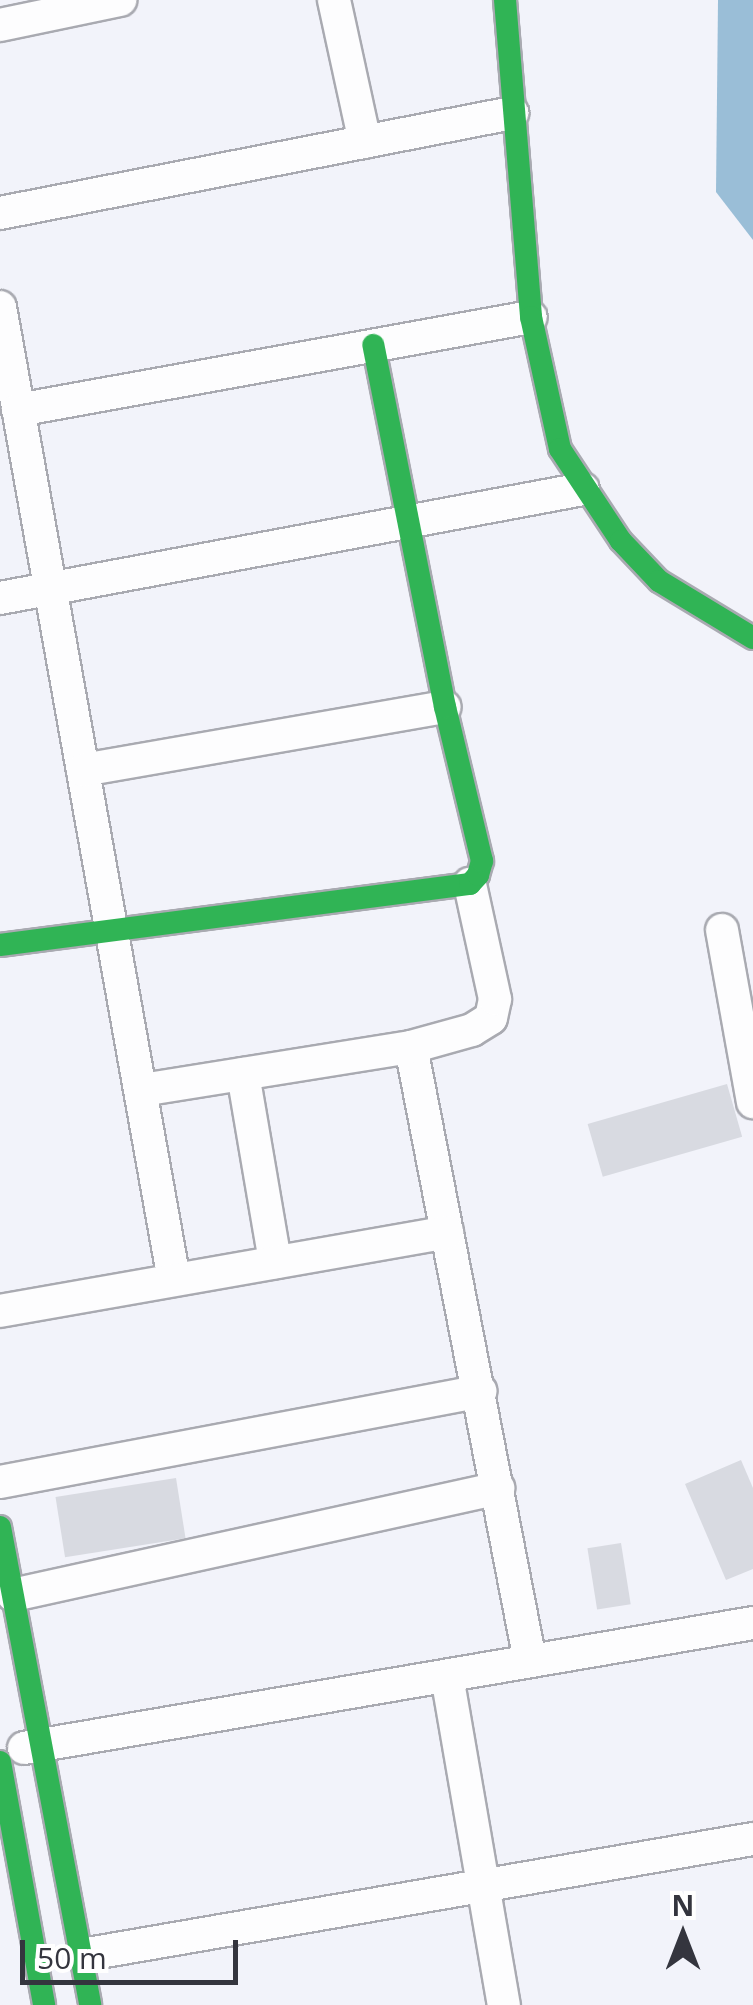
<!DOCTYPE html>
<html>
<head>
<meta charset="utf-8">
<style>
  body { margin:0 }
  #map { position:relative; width:753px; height:2005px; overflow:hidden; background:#f2f3fa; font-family:"Open Sans",sans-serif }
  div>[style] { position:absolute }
  .water>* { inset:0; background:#9abed7 }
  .building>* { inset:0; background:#d8dae1; transform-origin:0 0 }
  .roads { filter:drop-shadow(2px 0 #a9aab1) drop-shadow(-2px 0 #a9aab1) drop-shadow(0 2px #a9aab1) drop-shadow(0 -2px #a9aab1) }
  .street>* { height:32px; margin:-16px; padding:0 16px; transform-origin:16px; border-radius:16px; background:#fdfdfe }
  .fast>* { height:22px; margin:-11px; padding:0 11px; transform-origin:11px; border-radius:11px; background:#30b455 }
  span { translate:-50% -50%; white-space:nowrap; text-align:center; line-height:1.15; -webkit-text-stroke:8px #fff; paint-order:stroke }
  .north { position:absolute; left:633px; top:1885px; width:100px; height:100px; -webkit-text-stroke:8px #fff; paint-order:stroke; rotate:0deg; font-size:28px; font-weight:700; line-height:40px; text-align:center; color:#34353e }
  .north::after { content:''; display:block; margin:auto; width:35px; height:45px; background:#34353e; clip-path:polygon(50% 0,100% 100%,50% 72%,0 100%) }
  .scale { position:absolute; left:20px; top:1940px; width:218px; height:45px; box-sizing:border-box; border:5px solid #34353e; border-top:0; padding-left:12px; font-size:30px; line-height:35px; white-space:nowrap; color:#34353e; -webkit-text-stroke:8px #fff; paint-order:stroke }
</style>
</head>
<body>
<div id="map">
  <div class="water">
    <i style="clip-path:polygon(718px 0,753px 0,753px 240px,716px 192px)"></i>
  </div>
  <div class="building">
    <i style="left:727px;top:1084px;width:55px;height:145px;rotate:74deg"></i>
    <i style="clip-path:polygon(741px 1460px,753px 1488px,753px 1569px,726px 1580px,685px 1484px)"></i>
    <i style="left:176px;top:1478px;width:61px;height:122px;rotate:81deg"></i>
    <i style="left:621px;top:1543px;width:62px;height:34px;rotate:81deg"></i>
  </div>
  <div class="roads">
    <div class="street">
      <i style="left:334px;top:0;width:145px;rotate:77.7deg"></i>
      <i style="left:0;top:25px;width:123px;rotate:-11.8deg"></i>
      <i style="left:0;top:213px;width:522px;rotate:-11.05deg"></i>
      <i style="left:0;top:307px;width:988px;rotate:79.86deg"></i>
      <i style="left:18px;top:410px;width:521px;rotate:-10.28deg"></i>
      <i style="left:0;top:598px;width:593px;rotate:-10.59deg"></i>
      <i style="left:83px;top:770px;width:367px;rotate:-9.9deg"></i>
      <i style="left:722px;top:930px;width:175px;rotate:79.8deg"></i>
      <i style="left:411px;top:1047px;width:625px;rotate:79.03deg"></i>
      <i style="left:243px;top:1074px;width:191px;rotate:80.3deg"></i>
      <i style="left:142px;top:1090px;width:272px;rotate:-9.1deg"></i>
      <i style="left:411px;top:1047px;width:63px;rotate:-15.6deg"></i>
      <i style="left:472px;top:1030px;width:22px;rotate:-32deg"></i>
      <i style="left:491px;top:1018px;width:19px;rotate:-78deg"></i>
      <i style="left:495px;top:999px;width:118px;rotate:-102.3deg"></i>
      <i style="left:0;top:1311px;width:454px;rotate:-10deg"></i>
      <i style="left:0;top:1482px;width:489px;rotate:-10.7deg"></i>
      <i style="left:13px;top:1595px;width:497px;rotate:-12.4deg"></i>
      <i style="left:447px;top:1676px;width:334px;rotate:80.2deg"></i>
      <i style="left:24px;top:1748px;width:740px;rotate:-9.73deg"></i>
      <i style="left:82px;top:1955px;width:681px;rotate:-9.81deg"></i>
    </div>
    <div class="fast">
      <i style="left:505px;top:0;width:318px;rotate:85.3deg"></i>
      <i style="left:531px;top:317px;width:135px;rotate:77.6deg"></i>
      <i style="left:560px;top:449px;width:110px;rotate:56.5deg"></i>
      <i style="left:621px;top:541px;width:55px;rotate:46.5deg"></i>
      <i style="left:659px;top:581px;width:110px;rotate:31.2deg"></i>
      <i style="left:0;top:945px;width:474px;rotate:-7.4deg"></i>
      <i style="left:470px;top:884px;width:12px;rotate:-48deg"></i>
      <i style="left:478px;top:875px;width:15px;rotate:-74deg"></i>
      <i style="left:482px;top:861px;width:158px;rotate:-103.5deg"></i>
      <i style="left:445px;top:707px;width:369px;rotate:-101.2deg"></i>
      <i style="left:0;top:1527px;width:486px;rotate:79.3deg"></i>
      <i style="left:0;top:1762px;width:247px;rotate:79.7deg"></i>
    </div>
  </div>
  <div class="north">N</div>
  <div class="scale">50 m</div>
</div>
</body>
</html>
